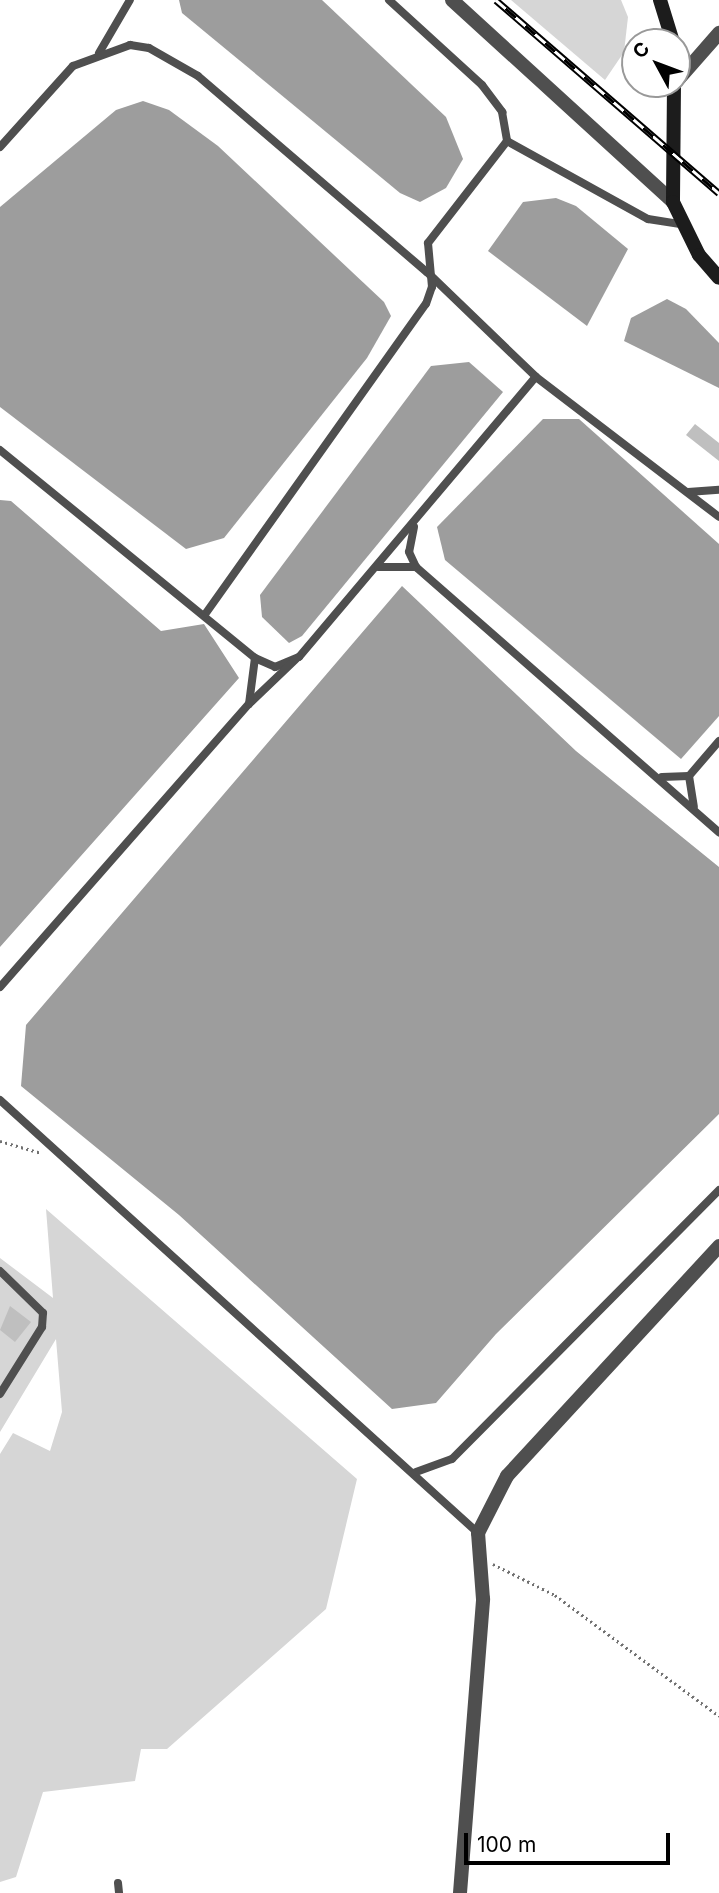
<!DOCTYPE html>
<html>
<head>
<meta charset="utf-8">
<style>
  body { margin:0 }
  #map { position:relative; width:719px; height:1893px; overflow:hidden; background:#fff; font-family:Inter,sans-serif }
  div>[style] { position:absolute }
  .green>* { inset:0; background:#d6d6d6 }
  .water>* { inset:0; background:#9d9d9d }
  .building>* { inset:0; background:#bfbfbf }
  .path>* { height:2.5px; margin-top:-1.25px; transform-origin:0; background:repeating-linear-gradient(90deg,#717171 0 2px,transparent 0 5.5px) }
  .lane>* { height:8px; margin:-4px; padding:0 4px; transform-origin:4px; border-radius:4px; background:#4f4f4f }
  .street>* { height:14px; margin:-7px; padding:0 7px; transform-origin:7px; border-radius:7px; background:#4f4f4f }
  .secondary>* { height:14px; margin:-7px; padding:0 7px; transform-origin:7px; border-radius:7px; background:#1c1c1c }
  .rail>* { height:7px; margin-top:-3.5px; transform-origin:0; background:repeating-linear-gradient(90deg,#fff 0 13px,#000 0 26px); box-sizing:border-box; border-block:2px solid #000 }
  span { translate:-50% -50%; white-space:nowrap; text-align:center; line-height:1.15; -webkit-text-stroke:5px #fff; paint-order:stroke }
  .north { position:absolute; left:621px; top:28px; width:70px; height:70px; box-sizing:border-box; background:#fff; border:2px solid #999; border-radius:50%; rotate:311deg; font-size:19px; font-weight:700; line-height:28px; text-align:center; color:#000 }
  .north::after { content:''; display:block; margin:auto; width:24px; height:32px; background:#000; clip-path:polygon(50% 0,100% 100%,50% 72%,0 100%) }
  .scale { position:absolute; left:464px; top:1833px; width:206px; height:32px; box-sizing:border-box; border:4px solid #000; border-top:0; padding-left:9px; font-size:21px; line-height:24px; white-space:nowrap; color:#000; -webkit-text-stroke:5px #fff; paint-order:stroke }
</style>
</head>
<body>
<div id="map">
  <div class="green">
    <i style="clip-path:polygon(511px 0,621px 0,628px 17px,624px 52px,605px 80px)"></i>
    <i style="clip-path:polygon(46px 1209px,357px 1479px,326px 1609px,167px 1749px,141px 1749px,135px 1781px,43px 1792px,16px 1877px,0 1882px,0 1454px,13px 1433px,50px 1451px,62px 1412px,56px 1339px,0 1432px,0 1258px,53px 1298px)"></i>
  </div>
  <div class="water">
    <i style="clip-path:polygon(179px 0,322px 0,446px 117px,463px 159px,446px 188px,420px 202px,400px 193px,182px 13px)"></i>
    <i style="clip-path:polygon(143px 101px,169px 110px,218px 146px,384px 302px,391px 316px,367px 358px,224px 538px,186px 549px,0 407px,0 207px,116px 110px)"></i>
    <i style="clip-path:polygon(556px 198px,576px 206px,628px 249px,587px 326px,488px 251px,523px 202px)"></i>
    <i style="clip-path:polygon(667px 299px,686px 309px,719px 343px,719px 388px,624px 341px,631px 318px)"></i>
    <i style="clip-path:polygon(469px 362px,503px 392px,302px 636px,289px 643px,262px 617px,260px 595px,431px 366px)"></i>
    <i style="clip-path:polygon(543px 419px,579px 419px,719px 544px,719px 716px,681px 759px,445px 560px,437px 527px)"></i>
    <i style="clip-path:polygon(0 500px,11px 501px,161px 631px,204px 624px,239px 678px,0 947px)"></i>
    <i style="clip-path:polygon(402px 586px,576px 751px,719px 867px,719px 1114px,496px 1334px,436px 1403px,392px 1409px,179px 1215px,21px 1086px,26px 1025px)"></i>
  </div>
  <div class="building">
    <i style="clip-path:polygon(695px 424px,719px 443px,719px 461px,686px 435px)"></i>
    <i style="clip-path:polygon(10px 1306px,31px 1322px,15px 1342px,0 1330px)"></i>
  </div>
  <div class="path">
    <i style="left:0;top:1141px;width:43px;rotate:16.3deg"></i>
    <i style="left:493px;top:1564px;width:69px;rotate:26.6deg"></i>
    <i style="left:555px;top:1595px;width:204px;rotate:36.4deg"></i>
  </div>
  <div class="lane">
    <i style="left:389px;top:0;width:126px;rotate:42.4deg"></i>
    <i style="left:482px;top:85px;width:34px;rotate:53deg"></i>
    <i style="left:502px;top:112px;width:29px;rotate:80deg"></i>
    <i style="left:99px;top:53px;width:61px;rotate:-59.7deg"></i>
    <i style="left:0;top:147px;width:109px;rotate:-48deg"></i>
    <i style="left:73px;top:66px;width:61px;rotate:-20.2deg"></i>
    <i style="left:130px;top:45px;width:19px;rotate:9deg"></i>
    <i style="left:149px;top:48px;width:56px;rotate:29.7deg"></i>
    <i style="left:198px;top:76px;width:301px;rotate:40.6deg"></i>
    <i style="left:427px;top:272px;width:151px;rotate:43.9deg"></i>
    <i style="left:536px;top:377px;width:230px;rotate:37.4deg"></i>
    <i style="left:0;top:450px;width:329px;rotate:39.2deg"></i>
    <i style="left:255px;top:658px;width:22px;rotate:24deg"></i>
    <i style="left:275px;top:667px;width:26px;rotate:-23deg"></i>
    <i style="left:299px;top:657px;width:367px;rotate:-49.8deg"></i>
    <i style="left:688px;top:492px;width:31px;rotate:-4deg"></i>
    <i style="left:414px;top:527px;width:25px;rotate:101deg"></i>
    <i style="left:409px;top:552px;width:17px;rotate:65deg"></i>
    <i style="left:416px;top:567px;width:403px;rotate:41.2deg"></i>
    <i style="left:378px;top:567px;width:38px"></i>
    <i style="left:206px;top:613px;width:379px;rotate:-54.6deg"></i>
    <i style="left:426px;top:304px;width:18px;rotate:-71deg"></i>
    <i style="left:432px;top:287px;width:44px;rotate:-95.2deg"></i>
    <i style="left:428px;top:243px;width:129px;rotate:-52.2deg"></i>
    <i style="left:507px;top:141px;width:161px;rotate:29deg"></i>
    <i style="left:648px;top:219px;width:36px;rotate:9deg"></i>
    <i style="left:251px;top:702px;width:61px;rotate:-43.7deg"></i>
    <i style="left:689px;top:776px;width:31px;rotate:81deg"></i>
    <i style="left:662px;top:777px;width:27px;rotate:-2deg"></i>
    <i style="left:689px;top:776px;width:46px;rotate:-49.4deg"></i>
    <i style="left:0;top:987px;width:377px;rotate:-48.7deg"></i>
    <i style="left:249px;top:704px;width:46px;rotate:-82.6deg"></i>
    <i style="left:0;top:1100px;width:645px;rotate:42.17deg"></i>
    <i style="left:0;top:1271px;width:60px;rotate:44.3deg"></i>
    <i style="left:43px;top:1313px;width:14px;rotate:94deg"></i>
    <i style="left:42px;top:1327px;width:79px;rotate:122.1deg"></i>
    <i style="left:416px;top:1472px;width:38px;rotate:-20deg"></i>
    <i style="left:452px;top:1459px;width:379px;rotate:-45.2deg"></i>
    <i style="left:118px;top:1883px;width:10px;rotate:84deg"></i>
  </div>
  <div class="street">
    <i style="left:452px;top:0;width:299px;rotate:42.4deg"></i>
    <i style="left:677px;top:81px;width:64px;rotate:-48.8deg"></i>
    <i style="left:460px;top:1893px;width:295px;rotate:-85.5deg"></i>
    <i style="left:483px;top:1599px;width:66px;rotate:-94.3deg"></i>
    <i style="left:478px;top:1533px;width:64px;rotate:-63deg"></i>
    <i style="left:507px;top:1476px;width:313px;rotate:-47.3deg"></i>
  </div>
  <div class="secondary">
    <i style="left:660px;top:0;width:44px;rotate:72.8deg"></i>
    <i style="left:674px;top:84px;width:118px;rotate:90.5deg"></i>
    <i style="left:673px;top:202px;width:59px;rotate:63.9deg"></i>
    <i style="left:699px;top:255px;width:30px;rotate:49deg"></i>
  </div>
  <div class="rail">
    <i style="left:496px;top:0;width:295px;rotate:40.9deg"></i>
  </div>
  <div class="north">С</div>
  <div class="scale">100 m</div>
</div>
</body>
</html>
